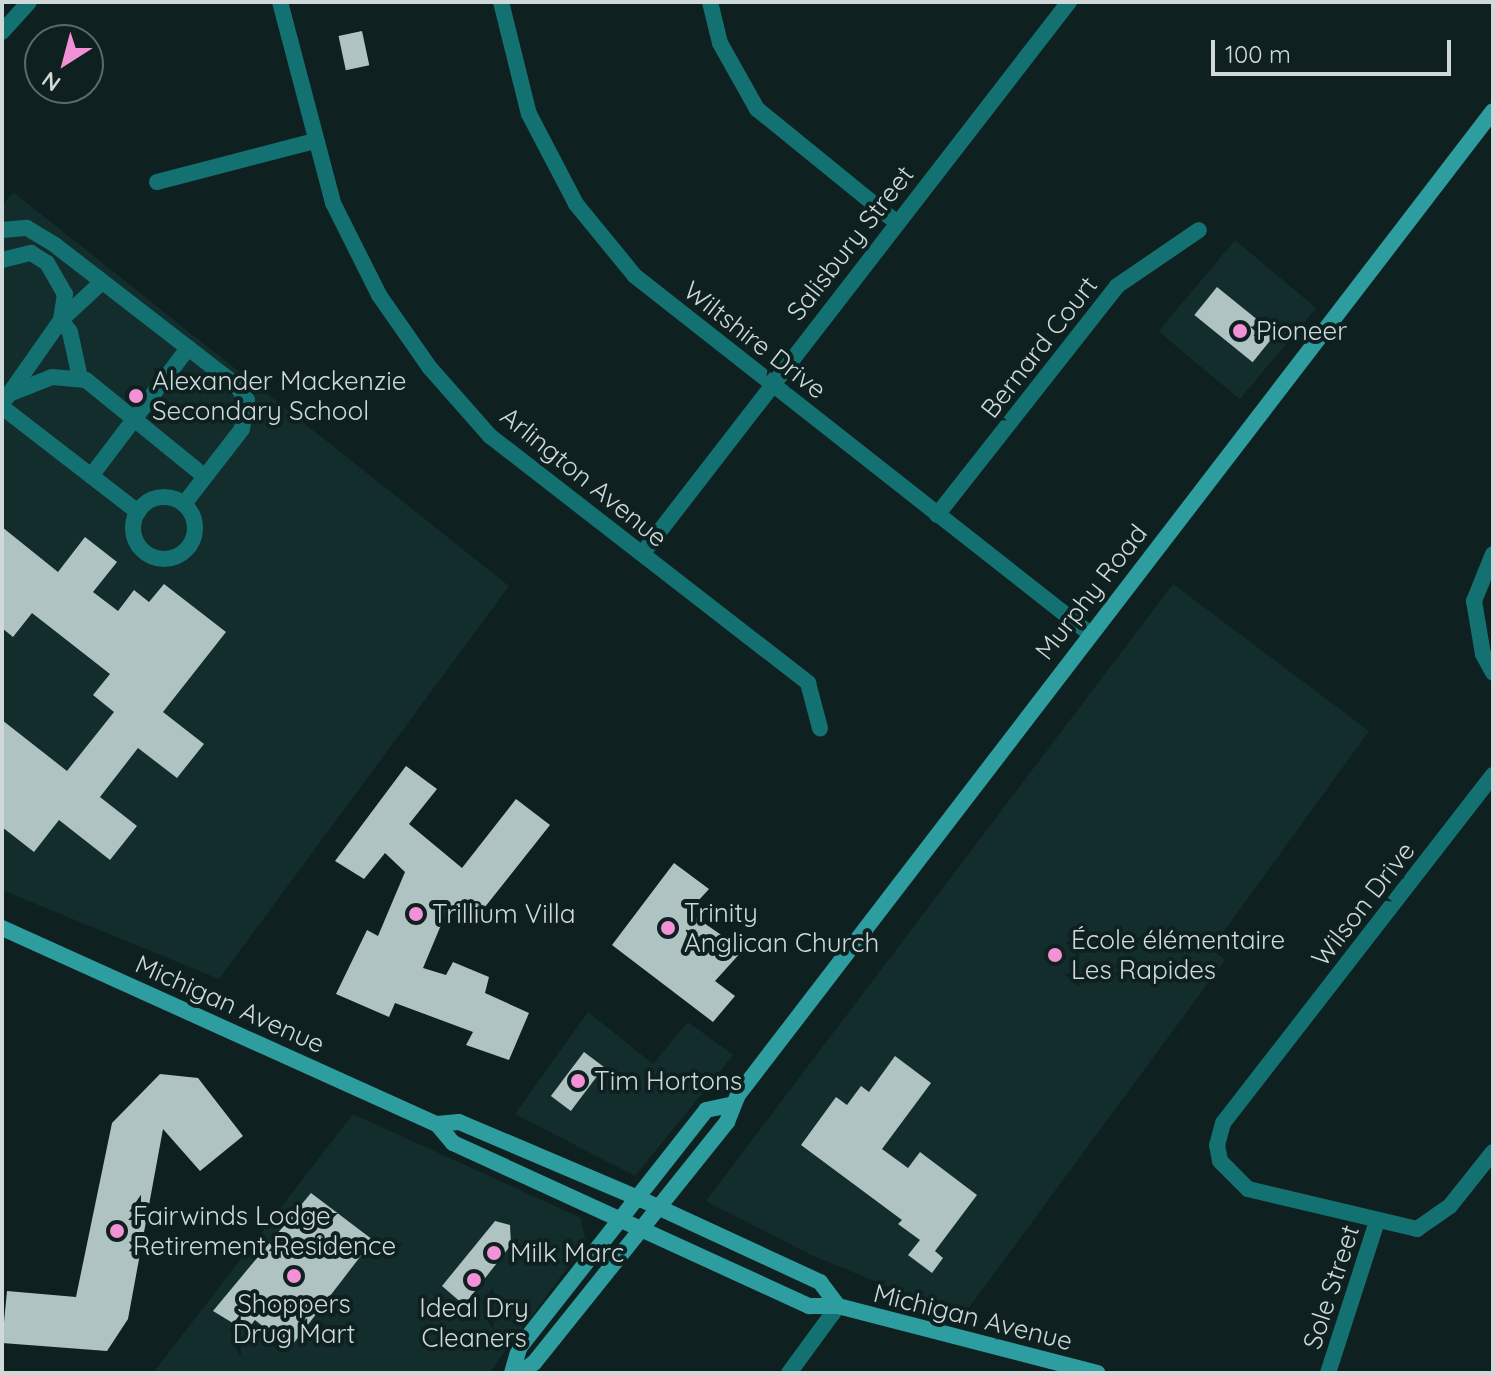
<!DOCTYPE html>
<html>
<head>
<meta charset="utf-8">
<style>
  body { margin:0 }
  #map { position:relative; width:1495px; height:1375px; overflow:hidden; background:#0f2020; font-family:Quicksand,sans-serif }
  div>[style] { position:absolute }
  .built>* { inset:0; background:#132d2d; transform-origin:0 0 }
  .building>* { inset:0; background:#afc3c3; transform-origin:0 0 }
  .street>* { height:16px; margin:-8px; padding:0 8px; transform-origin:8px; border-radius:8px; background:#147172 }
  .street>.ring { margin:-8px; padding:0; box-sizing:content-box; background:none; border:16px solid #147172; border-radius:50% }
  .secondary>* { height:16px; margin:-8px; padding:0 8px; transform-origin:8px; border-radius:8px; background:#2e9d9f }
  .dots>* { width:22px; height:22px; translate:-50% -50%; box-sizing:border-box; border:4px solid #0f2020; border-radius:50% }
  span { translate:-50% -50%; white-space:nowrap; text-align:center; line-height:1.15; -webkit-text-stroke:8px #0f2020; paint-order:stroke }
  .street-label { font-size:26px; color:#cfd9d9 }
  .poi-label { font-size:26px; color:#cfd9d9 }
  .left { translate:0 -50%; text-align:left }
  .frame { position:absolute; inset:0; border:4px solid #cfd9d9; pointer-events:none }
  .north { position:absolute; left:24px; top:24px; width:80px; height:80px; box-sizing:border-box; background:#0f2020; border:2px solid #5c6a6a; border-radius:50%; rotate:216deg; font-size:22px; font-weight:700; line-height:32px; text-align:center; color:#cfd9d9 }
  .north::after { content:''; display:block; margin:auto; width:28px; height:36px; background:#f391d6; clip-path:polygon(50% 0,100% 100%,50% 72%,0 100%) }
  .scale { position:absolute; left:1211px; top:40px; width:240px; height:36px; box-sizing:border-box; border:4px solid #cfd9d9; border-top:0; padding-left:10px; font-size:24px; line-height:28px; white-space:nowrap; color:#cfd9d9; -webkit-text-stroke:6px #0f2020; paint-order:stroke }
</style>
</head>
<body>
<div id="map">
  <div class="built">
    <i style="clip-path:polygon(13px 192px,509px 586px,219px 979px,2px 890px,2px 206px)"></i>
    <i style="left:1235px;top:240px;width:106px;height:119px;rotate:40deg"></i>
    <i style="clip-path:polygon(1173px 584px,1369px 731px,1211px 949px,1225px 960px,962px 1317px,811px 1255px,706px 1201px)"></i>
    <i style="clip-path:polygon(588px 1012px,653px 1064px,688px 1022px,733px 1055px,635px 1176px,515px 1114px)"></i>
    <i style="clip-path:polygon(353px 1114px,581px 1218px,586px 1243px,489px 1373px,153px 1373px)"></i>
  </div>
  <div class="building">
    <i style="left:362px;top:31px;width:35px;height:24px;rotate:78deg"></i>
    <i style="left:1217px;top:287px;width:75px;height:36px;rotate:39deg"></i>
    <i style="clip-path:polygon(2px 527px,58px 572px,85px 537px,117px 562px,93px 592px,118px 611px,134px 590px,149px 602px,164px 584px,226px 632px,163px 712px,204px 744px,177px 778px,138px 748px,100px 797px,137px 826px,110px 860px,59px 820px,34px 852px,2px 827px,2px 720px,67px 771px,114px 712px,93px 695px,110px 674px,32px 613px,13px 637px,2px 628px)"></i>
    <i style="clip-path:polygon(406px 766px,437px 789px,409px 824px,462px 868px,516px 799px,550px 825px,473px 922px,449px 906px,423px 968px,446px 975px,453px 962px,489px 977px,485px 993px,529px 1013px,509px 1060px,466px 1045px,473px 1032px,395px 1003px,389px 1017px,336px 994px,367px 930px,378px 936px,405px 872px,385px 853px,364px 879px,335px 861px)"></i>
    <i style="clip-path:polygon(674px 863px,709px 889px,688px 912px,743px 950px,715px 981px,735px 996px,713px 1022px,612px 945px)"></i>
    <i style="left:584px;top:1052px;width:25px;height:55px;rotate:37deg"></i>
    <i style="clip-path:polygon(895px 1056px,931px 1083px,882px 1149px,908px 1168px,920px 1152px,977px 1195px,935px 1251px,943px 1258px,932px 1273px,908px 1255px,920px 1240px,898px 1224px,902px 1220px,801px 1145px,836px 1097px,847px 1105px,861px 1086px,869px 1092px)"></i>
    <i style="clip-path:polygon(160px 1074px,198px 1078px,243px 1136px,200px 1171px,163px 1129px,128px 1319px,107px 1351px,2px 1343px,7px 1291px,76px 1297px,112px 1123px)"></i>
    <i style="clip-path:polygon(311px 1193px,373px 1240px,290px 1348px,255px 1320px,246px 1331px,213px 1311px)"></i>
    <i style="clip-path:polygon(495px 1221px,510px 1225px,511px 1245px,464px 1305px,442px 1286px)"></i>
  </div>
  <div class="street">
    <i style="left:280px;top:2px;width:208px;rotate:75.2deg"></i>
    <i style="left:333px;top:203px;width:103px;rotate:63.4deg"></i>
    <i style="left:379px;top:295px;width:89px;rotate:55.1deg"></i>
    <i style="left:430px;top:368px;width:91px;rotate:48.6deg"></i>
    <i style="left:490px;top:436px;width:403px;rotate:37.8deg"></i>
    <i style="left:808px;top:683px;width:47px;rotate:75.1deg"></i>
    <i style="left:501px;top:2px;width:115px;rotate:76deg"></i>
    <i style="left:529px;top:114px;width:102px;rotate:62.4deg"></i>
    <i style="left:576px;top:204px;width:93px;rotate:50.7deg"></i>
    <i style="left:635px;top:276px;width:578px;rotate:38.18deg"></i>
    <i style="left:710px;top:2px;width:42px;rotate:76.3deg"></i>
    <i style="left:720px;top:43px;width:76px;rotate:60.7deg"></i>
    <i style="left:757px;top:109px;width:179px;rotate:39.1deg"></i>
    <i style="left:2px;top:32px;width:40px;rotate:-48deg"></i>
    <i style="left:157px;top:182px;width:162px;rotate:-14.6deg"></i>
    <i style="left:2px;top:230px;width:25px;rotate:-5deg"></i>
    <i style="left:27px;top:228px;width:33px;rotate:31deg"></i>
    <i style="left:55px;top:245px;width:227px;rotate:37.7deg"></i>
    <i style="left:235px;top:384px;width:20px;rotate:53deg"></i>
    <i style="left:247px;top:400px;width:29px;rotate:100deg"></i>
    <i style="left:242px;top:429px;width:95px;rotate:127.7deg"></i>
    <i style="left:2px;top:260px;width:30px;rotate:-14deg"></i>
    <i style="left:31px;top:253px;width:19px;rotate:32deg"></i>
    <i style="left:47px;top:263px;width:36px;rotate:60deg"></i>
    <i style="left:65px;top:294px;width:26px;rotate:99deg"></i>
    <i style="left:61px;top:320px;width:103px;rotate:125.1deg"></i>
    <i style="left:80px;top:378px;width:47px;rotate:-102.3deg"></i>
    <i style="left:70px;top:332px;width:15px;rotate:-127deg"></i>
    <i style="left:61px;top:320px;width:56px;rotate:-42.8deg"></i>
    <i style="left:9px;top:394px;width:46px;rotate:-21.6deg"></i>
    <i style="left:52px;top:377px;width:34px;rotate:5deg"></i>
    <i style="left:86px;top:380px;width:152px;rotate:39.1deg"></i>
    <i style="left:2px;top:407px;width:172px;rotate:37.7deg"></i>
    <i style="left:91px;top:476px;width:161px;rotate:-52.8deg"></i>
    <i class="ring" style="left:133px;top:497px;width:46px;height:46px"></i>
    <i style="left:937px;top:515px;width:291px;rotate:-51.8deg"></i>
    <i style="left:1117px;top:286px;width:99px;rotate:-34.3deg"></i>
    <i style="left:642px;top:554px;width:698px;rotate:-52.28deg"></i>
    <i style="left:1493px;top:554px;width:51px;rotate:112deg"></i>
    <i style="left:1474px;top:601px;width:54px;rotate:80.4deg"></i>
    <i style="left:1483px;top:654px;width:21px;rotate:62deg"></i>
    <i style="left:1493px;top:775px;width:440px;rotate:127.8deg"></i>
    <i style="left:1223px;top:1123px;width:23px;rotate:105deg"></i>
    <i style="left:1217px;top:1145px;width:16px;rotate:79deg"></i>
    <i style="left:1220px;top:1161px;width:40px;rotate:45deg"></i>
    <i style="left:1248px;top:1189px;width:174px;rotate:13.3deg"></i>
    <i style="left:1417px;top:1229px;width:40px;rotate:-34.9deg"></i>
    <i style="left:1450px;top:1206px;width:69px;rotate:-51.5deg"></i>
    <i style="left:789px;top:1373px;width:83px;rotate:-53.8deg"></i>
    <i style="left:1328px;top:1373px;width:160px;rotate:-72.1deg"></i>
  </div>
  <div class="secondary">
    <i style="left:2px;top:928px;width:477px;rotate:24.3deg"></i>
    <i style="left:437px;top:1124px;width:25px;rotate:50deg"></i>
    <i style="left:453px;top:1143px;width:392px;rotate:24.6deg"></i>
    <i style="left:809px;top:1306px;width:29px"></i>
    <i style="left:838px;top:1306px;width:268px;rotate:14.5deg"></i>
    <i style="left:437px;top:1124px;width:22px;rotate:-5deg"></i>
    <i style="left:459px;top:1122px;width:192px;rotate:23deg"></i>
    <i style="left:636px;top:1197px;width:203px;rotate:24.8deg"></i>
    <i style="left:820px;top:1282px;width:30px;rotate:53deg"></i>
    <i style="left:512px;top:1373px;width:26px;rotate:-74deg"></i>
    <i style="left:519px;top:1348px;width:303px;rotate:-51.8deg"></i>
    <i style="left:706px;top:1110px;width:25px;rotate:-12deg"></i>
    <i style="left:520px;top:1373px;width:17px;rotate:-36deg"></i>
    <i style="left:534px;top:1363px;width:309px;rotate:-51.3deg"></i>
    <i style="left:727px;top:1122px;width:29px;rotate:-68deg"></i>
    <i style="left:738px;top:1095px;width:1240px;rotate:-52.5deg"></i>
  </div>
  <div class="dots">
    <i style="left:1240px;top:331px;background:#f391d6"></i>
    <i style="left:136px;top:396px;background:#f391d6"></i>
    <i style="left:416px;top:914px;background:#f391d6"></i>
    <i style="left:668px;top:928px;background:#f391d6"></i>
    <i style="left:1055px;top:955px;background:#f391d6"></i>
    <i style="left:578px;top:1081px;background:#f391d6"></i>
    <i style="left:117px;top:1231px;background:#f391d6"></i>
    <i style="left:494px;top:1253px;background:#f391d6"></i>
    <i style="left:294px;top:1276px;background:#f391d6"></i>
    <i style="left:474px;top:1280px;background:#f391d6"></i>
  </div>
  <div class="street-label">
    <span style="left:850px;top:243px;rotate:-52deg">Salisbury Street</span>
    <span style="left:755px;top:340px;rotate:38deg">Wiltshire Drive</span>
    <span style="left:1039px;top:347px;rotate:-52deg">Bernard Court</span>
    <span style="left:584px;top:477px;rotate:39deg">Arlington Avenue</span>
    <span style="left:1091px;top:592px;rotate:-52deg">Murphy Road</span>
    <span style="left:1363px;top:904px;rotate:-52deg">Wilson Drive</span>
    <span style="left:230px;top:1004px;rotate:24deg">Michigan Avenue</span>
    <span style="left:1331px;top:1287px;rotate:-72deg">Sole Street</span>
    <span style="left:973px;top:1317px;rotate:14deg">Michigan Avenue</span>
  </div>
  <div class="poi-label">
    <span class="left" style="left:1256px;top:331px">Pioneer</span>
    <span class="left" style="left:152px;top:396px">Alexander Mackenzie<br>Secondary School</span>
    <span class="left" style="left:684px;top:928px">Trinity<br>Anglican Church</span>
    <span class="left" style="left:432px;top:914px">Trillium Villa</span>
    <span class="left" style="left:1071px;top:955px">École élémentaire<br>Les Rapides</span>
    <span class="left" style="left:594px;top:1081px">Tim Hortons</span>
    <span class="left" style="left:133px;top:1231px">Fairwinds Lodge<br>Retirement Residence</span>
    <span class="left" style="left:510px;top:1253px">Milk Marc</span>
    <span style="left:294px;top:1319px">Shoppers<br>Drug Mart</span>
    <span style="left:474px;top:1323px">Ideal Dry<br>Cleaners</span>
  </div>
  <div class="frame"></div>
  <div class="north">N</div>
  <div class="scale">100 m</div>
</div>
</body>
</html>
